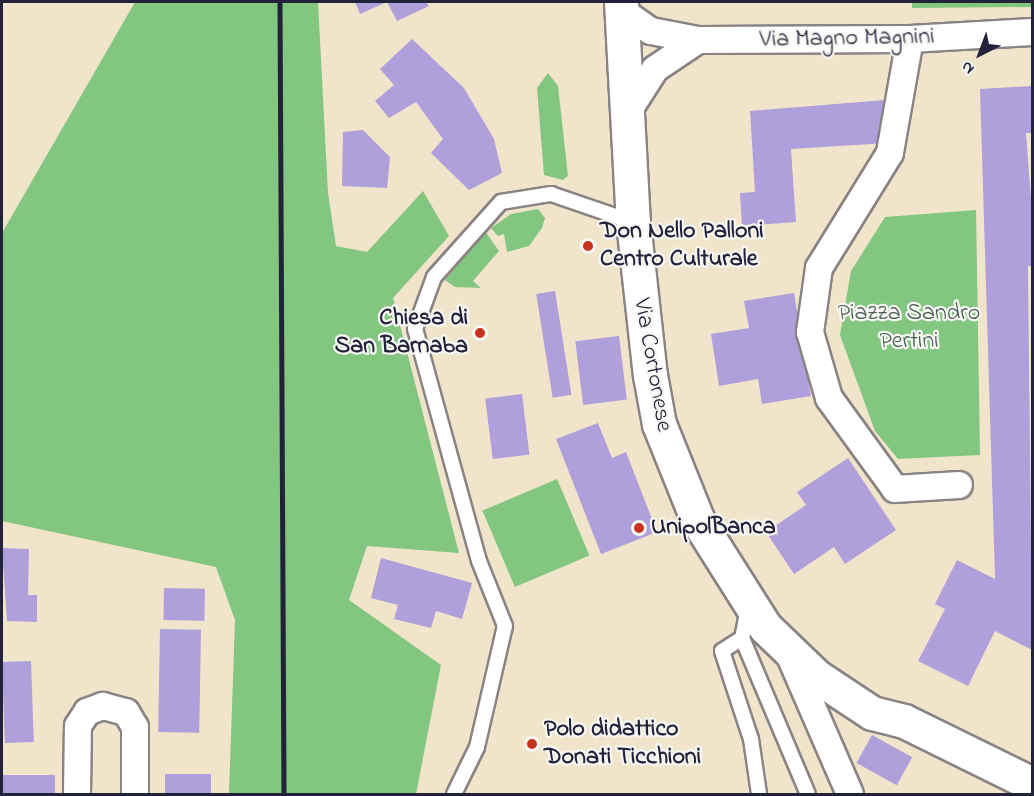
<!DOCTYPE html>
<html>
<head>
<meta charset="utf-8">
<style>
  body { margin:0 }
  #map { position:relative; width:1034px; height:796px; overflow:hidden; background:#f0e4cb; font-family:"Indie Flower",sans-serif }
  div>[style] { position:absolute }
  .green>* { inset:0; background:#82c680; transform-origin:0 0 }
  .building>* { inset:0; background:#af9fda; transform-origin:0 0 }
  .roads { filter:drop-shadow(2px 0 #898383) drop-shadow(-2px 0 #898383) drop-shadow(0 2px #898383) drop-shadow(0 -2px #898383) }
  .service>* { height:14px; margin:-7px; padding:0 7px; transform-origin:7px; border-radius:7px; background:#fff }
  .minor>* { height:26px; margin:-13px; padding:0 13px; transform-origin:13px; border-radius:13px; background:#fff }
  .secondary>* { height:33px; margin:-16.5px; padding:0 16.5px; transform-origin:16.5px; border-radius:16.5px; background:#fff }
  .rail>* { height:4.5px; margin:-2.25px; padding:0 2.25px; transform-origin:2.25px; border-radius:2.25px; background:#22223b }
  .dots>* { width:16px; height:16px; translate:-50% -50%; box-sizing:border-box; border:3px solid #f6f6f2; border-radius:50% }
  span { translate:-50% -50%; white-space:nowrap; text-align:center; line-height:1.15; -webkit-text-stroke:4.5px #f6f6f2; paint-order:stroke }
  .street-label { font-size:24px; color:#22223b }
  .poi-label { font-size:24px; color:#22223b; font-weight:700 }
  .left { translate:0 -50%; text-align:left }
  .right { translate:-100% -50%; text-align:right }
  .park-label { font-size:24px; color:#445b53 }
  .frame { position:absolute; inset:0; border:3px solid #22223b; pointer-events:none }
  .north { position:absolute; left:950px; top:24px; width:60px; height:60px; -webkit-text-stroke:4px #f6f6f2; paint-order:stroke; rotate:222deg; font-size:16px; font-weight:700; line-height:24px; text-align:center; color:#22223b }
  .north::after { content:''; display:block; margin:auto; width:21px; height:27px; background:#22223b; clip-path:polygon(50% 0,100% 100%,50% 72%,0 100%) }
</style>
</head>
<body>
<div id="map">
  <div class="green">
    <i style="clip-path:polygon(135px 2px,318px 2px,328px 193px,336px 246px,367px 252px,423px 191px,449px 236px,393px 298px,459px 553px,367px 546px,349px 600px,441px 665px,416px 794px,229px 794px,235px 620px,216px 567px,2px 521px,2px 233px)"></i>
    <i style="clip-path:polygon(912px 2px,1032px 2px,1032px 7px,912px 8px)"></i>
    <i style="clip-path:polygon(548px 73px,558px 86px,568px 176px,563px 180px,544px 175px,537px 88px)"></i>
    <i style="clip-path:polygon(538px 209px,545px 218px,542px 228px,529px 246px,507px 252px,504px 234px,498px 236px,491px 228px,511px 214px)"></i>
    <i style="clip-path:polygon(976px 210px,980px 455px,898px 459px,875px 431px,840px 335px,851px 271px,885px 217px)"></i>
    <i style="clip-path:polygon(485px 231px,499px 251px,473px 281px,481px 288px,455px 287px,445px 280px)"></i>
    <i style="left:557px;top:479px;width:83px;height:81px;rotate:67deg"></i>
  </div>
  <div class="building">
    <i style="clip-path:polygon(355px 2px,387px 2px,360px 14px)"></i>
    <i style="clip-path:polygon(387px 2px,426px 2px,429px 6px,397px 21px)"></i>
    <i style="clip-path:polygon(412px 39px,464px 88px,494px 139px,502px 173px,469px 190px,431px 153px,443px 139px,416px 102px,389px 118px,375px 101px,394px 85px,380px 69px)"></i>
    <i style="clip-path:polygon(1032px 86px,1032px 133px,1026px 133px,1032px 213px,1032px 266px,1028px 266px,1032px 650px,995px 631px,968px 686px,918px 661px,945px 609px,935px 604px,957px 560px,995px 579px,980px 89px)"></i>
    <i style="clip-path:polygon(885px 100px,887px 143px,791px 149px,796px 222px,742px 226px,740px 193px,755px 192px,750px 111px)"></i>
    <i style="clip-path:polygon(363px 130px,390px 157px,387px 188px,342px 186px,343px 132px)"></i>
    <i style="left:555px;top:291px;width:105px;height:19px;rotate:81deg"></i>
    <i style="clip-path:polygon(794px 293px,811px 396px,762px 404px,758px 379px,719px 386px,711px 334px,749px 328px,744px 301px)"></i>
    <i style="left:619px;top:336px;width:64px;height:44px;rotate:83deg"></i>
    <i style="left:522px;top:394px;width:61px;height:37px;rotate:83deg"></i>
    <i style="clip-path:polygon(598px 423px,612px 458px,626px 452px,657px 532px,601px 554px,556px 439px)"></i>
    <i style="clip-path:polygon(848px 458px,896px 530px,845px 564px,834px 547px,794px 574px,766px 532px,806px 505px,797px 492px)"></i>
    <i style="clip-path:polygon(2px 548px,29px 549px,28px 595px,37px 595px,37px 622px,7px 621px)"></i>
    <i style="clip-path:polygon(381px 558px,472px 583px,462px 619px,436px 611px,431px 628px,394px 619px,398px 605px,371px 598px)"></i>
    <i style="left:164px;top:588px;width:41px;height:32px;rotate:1deg"></i>
    <i style="left:160px;top:629px;width:41px;height:103px;rotate:1deg"></i>
    <i style="left:31px;top:661px;width:81px;height:29px;rotate:88deg"></i>
    <i style="left:872px;top:735px;width:46px;height:32px;rotate:29deg"></i>
    <i style="left:211px;top:774px;width:20px;height:46px;rotate:90deg"></i>
    <i style="left:2px;top:775px;width:53px;height:19px"></i>
  </div>
  <div class="roads">
    <div class="service">
      <i style="left:748px;top:608px;width:31px;rotate:101deg"></i>
      <i style="left:742px;top:638px;width:24px;rotate:147deg"></i>
      <i style="left:722px;top:651px;width:93px;rotate:71.8deg"></i>
      <i style="left:751px;top:739px;width:56px;rotate:81.7deg"></i>
      <i style="left:742px;top:638px;width:169px;rotate:67.1deg"></i>
      <i style="left:454px;top:794px;width:52px;rotate:-63.9deg"></i>
      <i style="left:477px;top:747px;width:124px;rotate:-77deg"></i>
      <i style="left:505px;top:626px;width:70px;rotate:-111.8deg"></i>
      <i style="left:479px;top:561px;width:241px;rotate:-105.4deg"></i>
      <i style="left:415px;top:329px;width:55px;rotate:-69.9deg"></i>
      <i style="left:434px;top:277px;width:101px;rotate:-48.2deg"></i>
      <i style="left:501px;top:202px;width:51px;rotate:-9.1deg"></i>
      <i style="left:551px;top:194px;width:87px;rotate:18.9deg"></i>
    </div>
    <div class="minor">
      <i style="left:622px;top:11px;width:35px;rotate:35deg"></i>
      <i style="left:651px;top:31px;width:48px;rotate:10.8deg"></i>
      <i style="left:698px;top:40px;width:212px;rotate:-0.3deg"></i>
      <i style="left:910px;top:39px;width:122px;rotate:-3.3deg"></i>
      <i style="left:910px;top:39px;width:116px;rotate:100deg"></i>
      <i style="left:890px;top:153px;width:135px;rotate:121.7deg"></i>
      <i style="left:819px;top:268px;width:65px;rotate:98deg"></i>
      <i style="left:810px;top:332px;width:69px;rotate:73.9deg"></i>
      <i style="left:829px;top:398px;width:112px;rotate:54deg"></i>
      <i style="left:895px;top:489px;width:64px;rotate:-3.6deg"></i>
      <i style="left:627px;top:113px;width:52px;rotate:-57.5deg"></i>
      <i style="left:655px;top:69px;width:52px;rotate:-34deg"></i>
      <i style="left:790px;top:656px;width:150px;rotate:66.5deg"></i>
      <i style="left:77px;top:794px;width:68px;rotate:-89.2deg"></i>
      <i style="left:78px;top:726px;width:17px;rotate:-57deg"></i>
      <i style="left:87px;top:712px;width:17px;rotate:-21deg"></i>
      <i style="left:103px;top:706px;width:24px;rotate:15deg"></i>
      <i style="left:126px;top:712px;width:17px;rotate:59deg"></i>
      <i style="left:135px;top:727px;width:67px;rotate:90deg"></i>
    </div>
    <div class="secondary">
      <i style="left:621px;top:2px;width:220px;rotate:86.9deg"></i>
      <i style="left:633px;top:222px;width:154px;rotate:83.7deg"></i>
      <i style="left:650px;top:375px;width:50px;rotate:79.6deg"></i>
      <i style="left:659px;top:424px;width:105px;rotate:68.1deg"></i>
      <i style="left:698px;top:521px;width:125px;rotate:57.7deg"></i>
      <i style="left:765px;top:627px;width:71px;rotate:43.9deg"></i>
      <i style="left:816px;top:676px;width:67px;rotate:33.5deg"></i>
      <i style="left:872px;top:713px;width:33px;rotate:14deg"></i>
      <i style="left:904px;top:721px;width:143px;rotate:26.2deg"></i>
    </div>
  </div>
  <div class="rail">
    <i style="left:280px;top:2px;width:792px;rotate:89.71deg"></i>
  </div>
  <div class="dots">
    <i style="left:588px;top:246px;background:#c8321e"></i>
    <i style="left:480px;top:333px;background:#c8321e"></i>
    <i style="left:639px;top:528px;background:#c8321e"></i>
    <i style="left:532px;top:744px;background:#c8321e"></i>
  </div>
  <div class="street-label">
    <span style="left:847px;top:39px;rotate:-1deg">Via Magno Magnini</span>
    <span style="left:652px;top:365px;rotate:80deg">Via Cortonese</span>
  </div>
  <div class="poi-label">
    <span class="left" style="left:600px;top:246px">Don Nello Palloni<br>Centro Culturale</span>
    <span class="right" style="left:468px;top:333px">Chiesa di<br>San Barnaba</span>
    <span class="left" style="left:651px;top:528px">UnipolBanca</span>
    <span class="left" style="left:544px;top:744px">Polo didattico<br>Donati Ticchioni</span>
  </div>
  <div class="park-label">
    <span style="left:909px;top:328px">Piazza Sandro<br>Pertini</span>
  </div>
  <div class="frame"></div>
  <div class="north">N</div>
</div>
</body>
</html>
